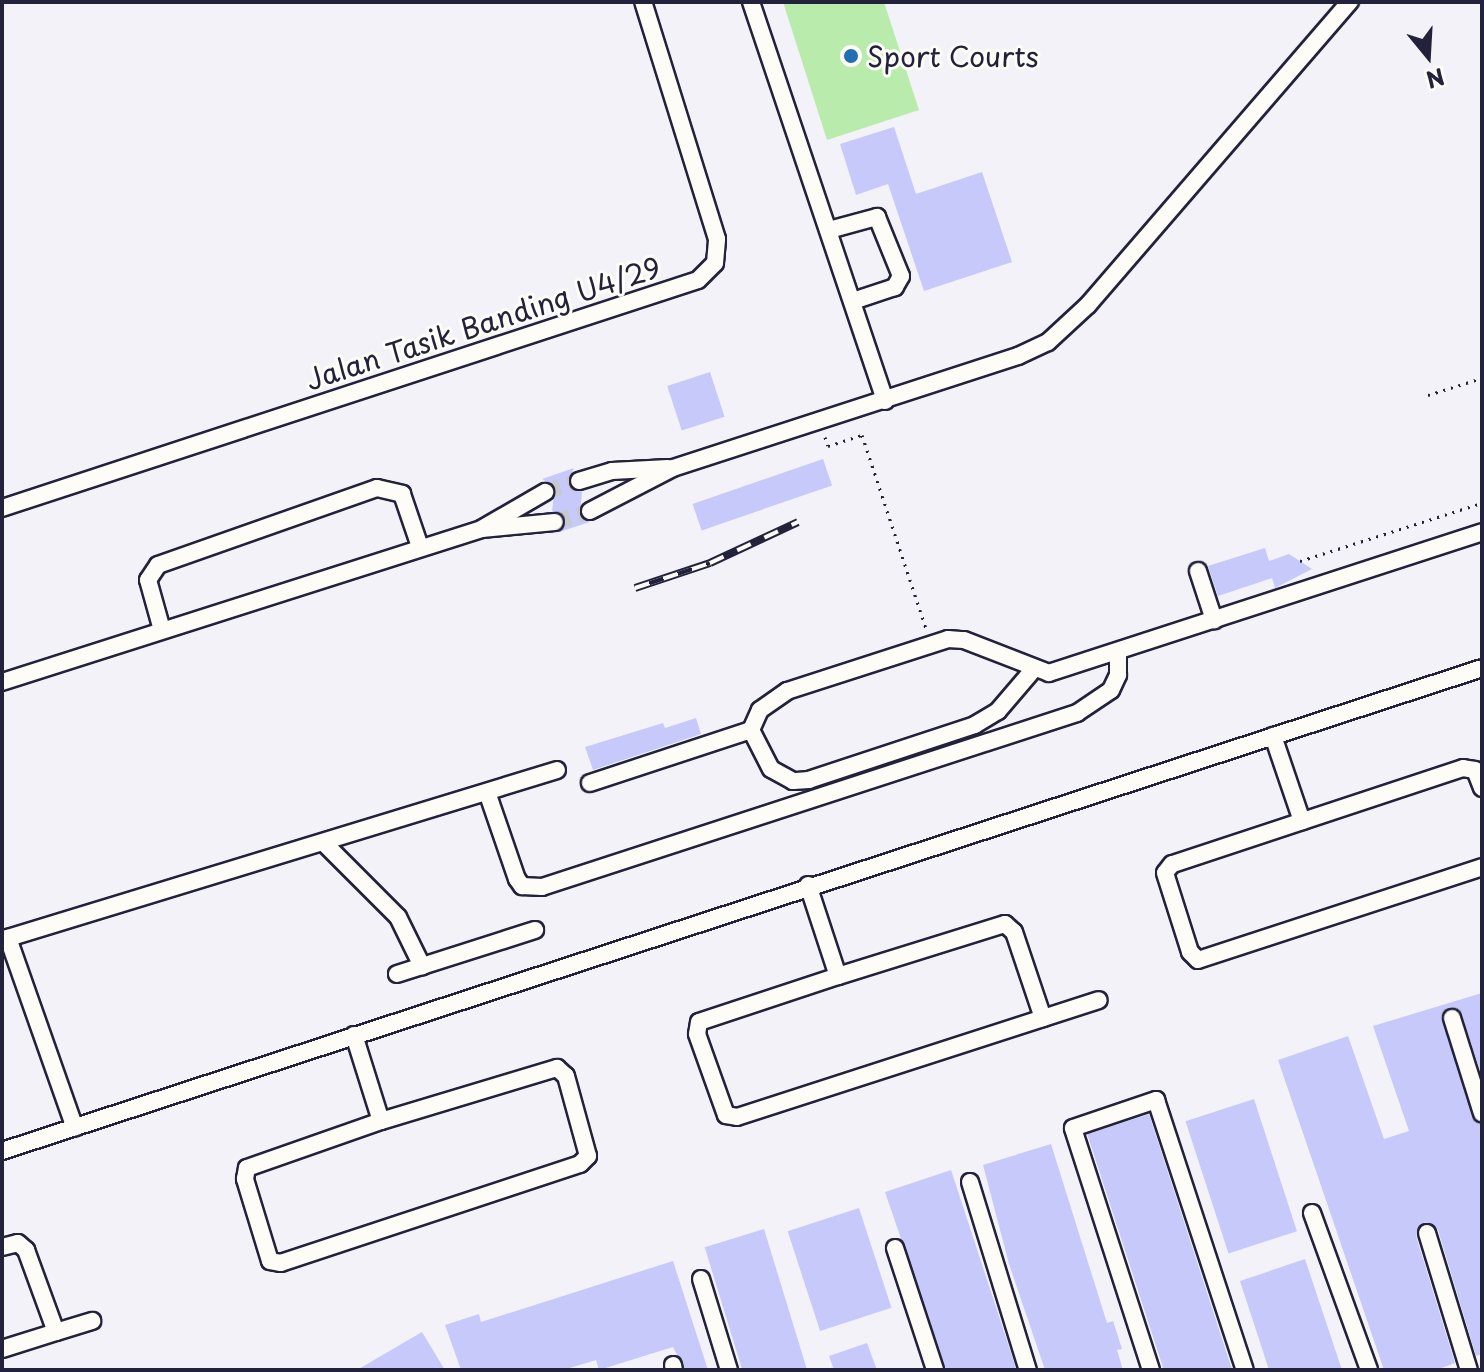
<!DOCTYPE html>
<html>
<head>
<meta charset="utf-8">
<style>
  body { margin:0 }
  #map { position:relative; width:1484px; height:1372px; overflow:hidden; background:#f2f2f8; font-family:"Playpen Sans",sans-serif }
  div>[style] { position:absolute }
  .green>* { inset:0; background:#b9ecac }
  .building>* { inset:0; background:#c7c9fb; transform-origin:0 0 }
  .minor-tunnel>* { height:16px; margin-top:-8px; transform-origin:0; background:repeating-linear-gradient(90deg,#c8c8d2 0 16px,transparent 0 24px) }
  .path>* { height:3px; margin-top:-1.5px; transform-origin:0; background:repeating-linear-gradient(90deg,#22223b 0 2px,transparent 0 8px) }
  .roads { filter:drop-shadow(2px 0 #22223b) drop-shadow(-2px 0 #22223b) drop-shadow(0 2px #22223b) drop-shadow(0 -2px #22223b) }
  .minor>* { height:16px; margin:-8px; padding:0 8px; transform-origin:8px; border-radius:8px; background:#fdfcf7 }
  .rail>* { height:8px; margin-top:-4px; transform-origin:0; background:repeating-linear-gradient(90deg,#fdfcf7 0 15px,#22223b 0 30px); box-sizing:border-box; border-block:2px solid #22223b }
  .dots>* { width:22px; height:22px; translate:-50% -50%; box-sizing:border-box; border:4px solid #fdfcf7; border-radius:50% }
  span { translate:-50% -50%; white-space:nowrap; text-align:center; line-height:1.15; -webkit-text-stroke:6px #fdfcf7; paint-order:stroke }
  .poi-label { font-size:28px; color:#22223b }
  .left { translate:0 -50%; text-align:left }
  .street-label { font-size:28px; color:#22223b }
  .frame { position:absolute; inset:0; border:4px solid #22223b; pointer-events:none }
  .north { position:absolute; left:1388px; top:16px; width:80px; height:80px; -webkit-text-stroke:6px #fdfcf7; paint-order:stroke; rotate:162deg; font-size:22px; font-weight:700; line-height:32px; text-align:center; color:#22223b }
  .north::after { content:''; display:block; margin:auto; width:28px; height:36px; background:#22223b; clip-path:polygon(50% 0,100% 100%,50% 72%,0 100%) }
</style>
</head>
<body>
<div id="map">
  <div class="green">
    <i style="clip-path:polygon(783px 2px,884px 2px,919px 110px,827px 140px)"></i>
  </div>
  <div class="building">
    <i style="clip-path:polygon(894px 127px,916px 194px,982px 172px,1012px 262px,924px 291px,888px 184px,856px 195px,840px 144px)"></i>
    <i style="left:710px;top:372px;width:47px;height:45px;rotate:72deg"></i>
    <i style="left:823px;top:459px;width:28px;height:138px;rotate:71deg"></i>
    <i style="clip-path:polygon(574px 468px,568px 483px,582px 492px,580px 515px,590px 522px,559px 532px,566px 520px,552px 511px,555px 487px,542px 479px)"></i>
    <i style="clip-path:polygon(1265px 548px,1269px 561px,1289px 554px,1312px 569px,1275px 588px,1272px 578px,1218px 596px,1208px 566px)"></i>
    <i style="clip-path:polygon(696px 718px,701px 734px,593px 770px,585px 747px,663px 723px,665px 728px)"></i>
    <i style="clip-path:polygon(1482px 993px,1482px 1076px,1460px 1010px,1448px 1008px,1441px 1016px,1472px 1116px,1482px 1124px,1482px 1354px,1476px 1356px,1438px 1230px,1425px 1222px,1416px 1236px,1455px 1363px,1436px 1370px,1384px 1370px,1278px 1060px,1348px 1036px,1384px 1139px,1409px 1131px,1373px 1026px)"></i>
    <i style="left:1254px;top:1099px;width:139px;height:72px;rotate:72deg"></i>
    <i style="left:1149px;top:1114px;width:269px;height:65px;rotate:72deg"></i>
    <i style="clip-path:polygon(1051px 1144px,1107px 1323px,1113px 1321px,1122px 1349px,1117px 1350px,1123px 1370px,1045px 1370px,1009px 1264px,983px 1165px)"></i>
    <i style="clip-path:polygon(951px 1170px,1015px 1365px,1016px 1370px,946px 1370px,885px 1192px)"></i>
    <i style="left:859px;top:1208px;width:105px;height:75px;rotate:72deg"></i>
    <i style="left:764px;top:1229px;width:148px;height:62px;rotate:73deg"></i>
    <i style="clip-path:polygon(1305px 1259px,1342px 1370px,1269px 1370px,1240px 1281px)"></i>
    <i style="clip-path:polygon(673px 1261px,708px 1370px,685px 1370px,673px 1347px,599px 1370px,596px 1360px,563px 1370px,461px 1370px,445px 1325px,479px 1314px,481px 1322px)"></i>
    <i style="clip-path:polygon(422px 1332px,445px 1370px,357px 1370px)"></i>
    <i style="clip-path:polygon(867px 1343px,877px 1370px,834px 1370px,829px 1356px)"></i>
  </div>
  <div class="minor-tunnel">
    <i style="left:545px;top:492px;width:36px;rotate:-18deg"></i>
    <i style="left:555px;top:522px;width:37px;rotate:-17deg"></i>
  </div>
  <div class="path">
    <i style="left:1428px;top:395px;width:57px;rotate:-17.5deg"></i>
    <i style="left:825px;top:437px;width:9px;rotate:72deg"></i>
    <i style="left:828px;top:446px;width:36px;rotate:-18deg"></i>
    <i style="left:862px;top:435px;width:207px;rotate:71.7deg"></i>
    <i style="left:1300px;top:561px;width:191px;rotate:-17.7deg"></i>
  </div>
  <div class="roads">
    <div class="minor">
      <i style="left:751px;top:2px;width:421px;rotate:71.4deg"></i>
      <i style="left:829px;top:230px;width:50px;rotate:-15.2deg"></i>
      <i style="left:877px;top:217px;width:64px;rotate:67.9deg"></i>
      <i style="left:901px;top:276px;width:13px;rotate:119deg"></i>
      <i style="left:895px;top:287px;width:44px;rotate:161.6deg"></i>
      <i style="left:579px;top:481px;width:34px;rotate:-17deg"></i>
      <i style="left:612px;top:471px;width:56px;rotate:-3.1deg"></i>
      <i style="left:2px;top:508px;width:732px;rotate:-18.14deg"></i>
      <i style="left:698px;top:280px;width:24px;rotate:-45deg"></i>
      <i style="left:715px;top:263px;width:24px;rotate:-85deg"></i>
      <i style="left:717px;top:239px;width:248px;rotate:-107.3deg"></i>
      <i style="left:590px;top:511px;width:93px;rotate:-27.4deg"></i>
      <i style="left:673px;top:468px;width:363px;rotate:-18deg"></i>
      <i style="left:1018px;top:356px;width:33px;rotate:-25deg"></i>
      <i style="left:1048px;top:342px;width:54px;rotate:-42.8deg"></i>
      <i style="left:1088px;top:305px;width:401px;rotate:-49.2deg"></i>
      <i style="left:483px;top:528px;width:72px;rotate:-30.1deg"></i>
      <i style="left:1198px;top:571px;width:52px;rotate:71.9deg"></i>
      <i style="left:162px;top:630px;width:52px;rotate:-105.6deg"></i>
      <i style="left:148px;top:580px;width:18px;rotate:-56deg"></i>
      <i style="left:158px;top:565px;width:232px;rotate:-19.4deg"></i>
      <i style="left:377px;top:488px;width:26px;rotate:13deg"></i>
      <i style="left:402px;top:494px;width:56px;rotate:71.2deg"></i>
      <i style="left:1033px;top:670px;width:54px;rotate:130.5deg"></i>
      <i style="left:998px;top:711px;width:27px;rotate:149deg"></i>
      <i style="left:975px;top:725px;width:175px;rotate:161.7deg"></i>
      <i style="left:809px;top:780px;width:16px;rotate:176deg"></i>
      <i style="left:793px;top:781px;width:25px;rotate:-151deg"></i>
      <i style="left:771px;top:769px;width:44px;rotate:-117.1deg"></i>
      <i style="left:751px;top:730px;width:22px;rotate:-66deg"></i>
      <i style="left:760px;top:710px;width:33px;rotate:-35deg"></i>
      <i style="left:787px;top:691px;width:169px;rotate:-17.9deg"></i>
      <i style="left:948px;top:639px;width:16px;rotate:4deg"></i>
      <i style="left:964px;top:640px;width:91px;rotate:21.2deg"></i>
      <i style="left:1049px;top:673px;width:455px;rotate:-18deg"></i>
      <i style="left:2px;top:682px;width:504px;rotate:-17.68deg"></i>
      <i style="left:482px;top:529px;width:73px;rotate:-5.5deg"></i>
      <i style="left:1273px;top:736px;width:90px;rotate:71.2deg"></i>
      <i style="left:590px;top:783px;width:169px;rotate:-18.2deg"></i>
      <i style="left:1482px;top:788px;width:19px;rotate:-111deg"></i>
      <i style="left:1475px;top:770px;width:12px;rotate:-171deg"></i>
      <i style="left:1463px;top:768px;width:306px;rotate:161.7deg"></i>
      <i style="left:1172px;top:864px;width:11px;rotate:128deg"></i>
      <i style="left:1165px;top:873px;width:83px;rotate:72.4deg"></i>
      <i style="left:1190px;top:952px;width:11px;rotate:45deg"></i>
      <i style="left:1198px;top:960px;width:299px;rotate:-18.1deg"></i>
      <i style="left:487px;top:792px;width:92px;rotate:71deg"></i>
      <i style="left:517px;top:879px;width:9px;rotate:54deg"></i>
      <i style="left:522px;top:886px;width:20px;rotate:3deg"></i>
      <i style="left:542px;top:887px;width:563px;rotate:-18.02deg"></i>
      <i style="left:1077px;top:713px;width:41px;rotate:-34.1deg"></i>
      <i style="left:1111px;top:690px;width:17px;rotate:-65deg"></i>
      <i style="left:1118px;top:675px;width:24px;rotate:-90deg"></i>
      <i style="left:325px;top:844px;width:103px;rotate:45deg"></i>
      <i style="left:398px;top:917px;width:55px;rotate:63.9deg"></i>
      <i style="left:808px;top:885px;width:96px;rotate:71.8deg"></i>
      <i style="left:838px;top:976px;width:175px;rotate:-17.3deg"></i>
      <i style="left:1005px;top:924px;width:12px;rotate:42deg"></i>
      <i style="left:1014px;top:932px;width:91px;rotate:71.4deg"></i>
      <i style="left:8px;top:938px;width:574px;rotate:-17.01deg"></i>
      <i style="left:2px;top:939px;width:6px;rotate:-9deg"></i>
      <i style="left:8px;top:938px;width:201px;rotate:70.6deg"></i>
      <i style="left:397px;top:974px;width:145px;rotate:-17.7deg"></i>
      <i style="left:838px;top:976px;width:146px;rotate:161.7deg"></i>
      <i style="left:699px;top:1022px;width:12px;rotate:99deg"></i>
      <i style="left:697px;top:1034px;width:86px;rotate:70.3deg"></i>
      <i style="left:726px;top:1115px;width:11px;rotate:10deg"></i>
      <i style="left:737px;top:1117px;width:380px;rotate:-17.9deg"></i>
      <i style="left:1452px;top:1018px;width:100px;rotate:72.5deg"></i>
      <i style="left:354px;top:1035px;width:90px;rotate:72.6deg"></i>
      <i style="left:381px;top:1121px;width:184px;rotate:-16.8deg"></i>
      <i style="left:557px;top:1068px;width:12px;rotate:42deg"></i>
      <i style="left:566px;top:1076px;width:83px;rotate:74.6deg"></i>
      <i style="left:588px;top:1156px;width:11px;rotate:135deg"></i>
      <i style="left:580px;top:1164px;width:315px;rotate:161.7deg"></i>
      <i style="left:281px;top:1263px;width:11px;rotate:-170deg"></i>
      <i style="left:270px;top:1261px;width:86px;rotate:-107deg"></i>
      <i style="left:245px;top:1179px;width:11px;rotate:-80deg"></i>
      <i style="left:247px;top:1168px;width:142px;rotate:-19.3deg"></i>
      <i style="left:2px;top:1151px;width:1557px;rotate:-18.07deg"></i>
      <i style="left:970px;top:1182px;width:197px;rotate:72.9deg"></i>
      <i style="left:1312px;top:1213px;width:167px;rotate:70deg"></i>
      <i style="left:1427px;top:1233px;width:143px;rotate:73deg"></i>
      <i style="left:2px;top:1247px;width:16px;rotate:-14deg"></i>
      <i style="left:18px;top:1243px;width:11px;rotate:41deg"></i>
      <i style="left:26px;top:1250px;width:87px;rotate:69.9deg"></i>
      <i style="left:56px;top:1332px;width:38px;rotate:-17deg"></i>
      <i style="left:895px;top:1248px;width:128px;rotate:71.8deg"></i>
      <i style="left:701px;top:1279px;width:95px;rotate:72.9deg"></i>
      <i style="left:2px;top:1349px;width:57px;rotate:-17.5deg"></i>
      <i style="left:673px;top:1365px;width:5px;rotate:79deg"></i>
      <i style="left:1151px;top:1370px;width:254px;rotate:-107.9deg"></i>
      <i style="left:1073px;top:1128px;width:88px;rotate:-18.6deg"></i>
      <i style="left:1156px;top:1100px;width:284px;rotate:71.8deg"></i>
    </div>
  </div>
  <div class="rail">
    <i style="left:635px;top:588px;width:79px;rotate:-18.4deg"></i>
    <i style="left:710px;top:563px;width:97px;rotate:-25deg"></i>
  </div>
  <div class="dots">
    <i style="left:851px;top:56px;background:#1f6fb2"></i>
  </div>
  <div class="poi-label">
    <span class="left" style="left:867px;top:56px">Sport Courts</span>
  </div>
  <div class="street-label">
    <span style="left:483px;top:323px;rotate:-18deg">Jalan Tasik Banding U4/29</span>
  </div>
  <div class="frame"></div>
  <div class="north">N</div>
</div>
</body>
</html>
